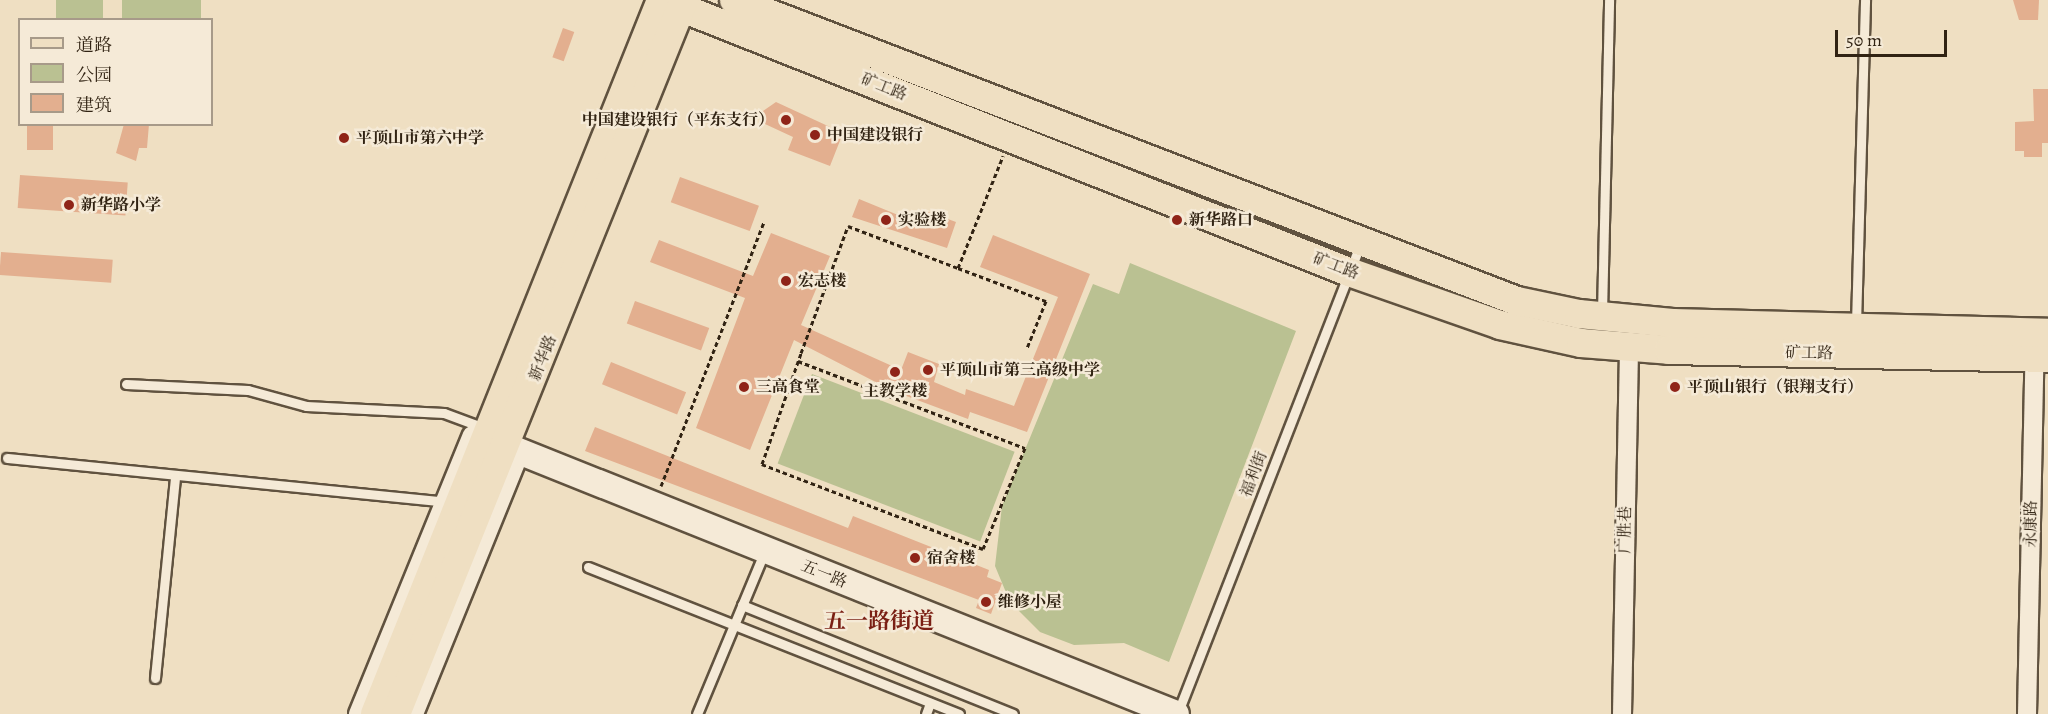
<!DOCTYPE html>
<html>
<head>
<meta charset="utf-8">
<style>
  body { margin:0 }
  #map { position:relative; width:2048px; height:714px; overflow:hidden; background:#efdfc2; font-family:Alegreya,"Noto Serif SC",serif }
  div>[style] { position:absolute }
  .green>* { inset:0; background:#bac192; transform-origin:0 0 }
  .building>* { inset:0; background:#e3af8f; transform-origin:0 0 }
  .path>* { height:3px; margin-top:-1.5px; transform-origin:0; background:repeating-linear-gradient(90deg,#312313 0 4.5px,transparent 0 7.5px) }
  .roads { filter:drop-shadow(2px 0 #60523f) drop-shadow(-2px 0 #60523f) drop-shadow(0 2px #60523f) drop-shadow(0 -2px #60523f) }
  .lane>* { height:9px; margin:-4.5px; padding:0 4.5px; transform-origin:4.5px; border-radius:4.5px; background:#f5ead7 }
  .street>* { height:18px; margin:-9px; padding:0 9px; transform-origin:9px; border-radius:9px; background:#f5ead7 }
  .secondary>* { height:26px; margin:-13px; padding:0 13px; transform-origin:13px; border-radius:13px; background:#f5ead7 }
  .primary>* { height:28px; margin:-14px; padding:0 14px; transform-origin:14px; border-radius:14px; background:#efdfc2 }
  .dots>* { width:16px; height:16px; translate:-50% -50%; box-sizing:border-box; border:3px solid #f5ead7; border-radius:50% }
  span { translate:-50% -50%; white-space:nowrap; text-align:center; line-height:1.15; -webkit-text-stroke:5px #f5ead7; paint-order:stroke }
  .street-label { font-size:16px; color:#312313 }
  .poi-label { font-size:16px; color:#312313; font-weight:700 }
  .right { translate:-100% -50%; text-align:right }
  .left { translate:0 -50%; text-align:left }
  .district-label { font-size:22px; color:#7a1f14; font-weight:700 }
  .legend { position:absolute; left:18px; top:18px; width:195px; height:108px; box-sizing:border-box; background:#f5ead7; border:2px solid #a79a89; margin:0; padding:8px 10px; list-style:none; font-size:18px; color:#312313 }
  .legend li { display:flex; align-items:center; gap:12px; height:30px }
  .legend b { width:30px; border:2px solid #a79a89 }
  .scale { position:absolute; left:1835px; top:30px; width:112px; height:27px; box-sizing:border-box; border:3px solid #312313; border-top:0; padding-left:8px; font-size:18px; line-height:21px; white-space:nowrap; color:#312313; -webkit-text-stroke:4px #f5ead7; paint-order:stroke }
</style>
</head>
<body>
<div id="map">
  <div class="green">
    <i style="left:56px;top:0;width:47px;height:19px"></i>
    <i style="left:122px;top:0;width:79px;height:19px"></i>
    <i style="clip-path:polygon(1130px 263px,1296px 331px,1169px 662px,1124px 643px,1074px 645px,1040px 632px,1010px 602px,995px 566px,1002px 506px,1093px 284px,1119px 294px)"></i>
    <i style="left:812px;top:374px;width:217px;height:96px;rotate:21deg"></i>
  </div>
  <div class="building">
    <i style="clip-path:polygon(2013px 0,2039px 0,2038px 20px,2019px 20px)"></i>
    <i style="left:563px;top:28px;width:12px;height:31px;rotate:20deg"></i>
    <i style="clip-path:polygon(2033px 89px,2048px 89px,2048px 143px,2042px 143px,2042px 157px,2024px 157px,2024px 151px,2015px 151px,2015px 122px,2034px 121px)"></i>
    <i style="clip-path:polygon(776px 102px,843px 133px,830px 166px,788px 150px,793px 137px,765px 124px,763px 111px)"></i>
    <i style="left:27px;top:124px;width:26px;height:26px"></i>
    <i style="clip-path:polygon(124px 124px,149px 124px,147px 148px,139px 148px,136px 161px,116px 153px)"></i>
    <i style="left:20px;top:175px;width:108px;height:33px;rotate:4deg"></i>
    <i style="left:680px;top:177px;width:84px;height:27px;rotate:20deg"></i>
    <i style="clip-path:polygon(859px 199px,920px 224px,926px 211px,956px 222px,947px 248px,852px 217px)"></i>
    <i style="clip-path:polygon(771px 233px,830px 256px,801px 325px,901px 370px,908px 352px,939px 364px,934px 382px,965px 395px,966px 389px,1014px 406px,1058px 297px,980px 267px,993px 235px,1090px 274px,1027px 432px,970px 412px,968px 419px,893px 391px,794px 340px,750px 450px,696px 428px,745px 298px,650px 262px,659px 240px,753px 276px)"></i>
    <i style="left:1px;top:252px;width:112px;height:23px;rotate:4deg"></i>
    <i style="left:635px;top:301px;width:79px;height:24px;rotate:20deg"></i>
    <i style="left:611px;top:362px;width:81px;height:24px;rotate:22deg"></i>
    <i style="clip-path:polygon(595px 427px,848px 528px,853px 516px,989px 570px,987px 577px,1002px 583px,991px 614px,976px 608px,979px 600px,585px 451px)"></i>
  </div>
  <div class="path">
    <i style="left:958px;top:268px;width:94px;rotate:20.6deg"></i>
    <i style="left:1046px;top:301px;width:51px;rotate:112deg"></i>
    <i style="left:798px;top:361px;width:243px;rotate:21deg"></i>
    <i style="left:1025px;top:448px;width:109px;rotate:112.6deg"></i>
    <i style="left:983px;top:549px;width:237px;rotate:-159deg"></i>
    <i style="left:762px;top:464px;width:118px;rotate:-70.6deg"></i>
    <i style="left:801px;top:353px;width:135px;rotate:-69.7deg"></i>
    <i style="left:848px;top:226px;width:118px;rotate:20.9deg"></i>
    <i style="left:958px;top:268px;width:121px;rotate:-68.1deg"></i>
    <i style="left:661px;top:486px;width:283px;rotate:-68.7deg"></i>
  </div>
  <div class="roads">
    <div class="lane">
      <i style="left:1602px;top:313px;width:313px;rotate:-88.7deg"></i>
      <i style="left:1856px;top:324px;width:324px;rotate:-88.4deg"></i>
      <i style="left:126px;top:384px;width:122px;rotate:2.8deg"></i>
      <i style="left:248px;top:390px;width:60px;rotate:15.4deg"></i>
      <i style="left:306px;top:406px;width:138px;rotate:2.9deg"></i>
      <i style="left:444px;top:413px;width:46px;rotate:20.4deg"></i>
      <i style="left:7px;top:458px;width:439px;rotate:5.7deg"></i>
      <i style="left:588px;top:567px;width:399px;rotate:21.6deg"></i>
      <i style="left:742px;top:605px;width:292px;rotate:21.9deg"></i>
      <i style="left:155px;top:678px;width:202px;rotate:-84.3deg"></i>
      <i style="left:1178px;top:712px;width:501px;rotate:-68.71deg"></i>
      <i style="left:697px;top:714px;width:177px;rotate:-67.4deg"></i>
      <i style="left:926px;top:714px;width:12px;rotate:-70deg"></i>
    </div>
    <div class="street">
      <i style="left:358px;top:714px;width:301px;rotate:-67.8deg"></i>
      <i style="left:414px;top:714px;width:282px;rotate:-67.9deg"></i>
      <i style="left:1622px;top:714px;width:367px;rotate:-88.9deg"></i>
      <i style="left:2027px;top:714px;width:367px;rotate:-88.8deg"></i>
    </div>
    <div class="secondary">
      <i style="left:486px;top:438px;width:743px;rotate:21.8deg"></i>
    </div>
    <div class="primary">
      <i style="left:662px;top:0;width:739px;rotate:21.6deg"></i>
      <i style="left:1349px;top:272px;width:160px;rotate:19.3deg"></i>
      <i style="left:1500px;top:325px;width:83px;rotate:12.5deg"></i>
      <i style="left:1581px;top:343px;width:88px;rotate:4.5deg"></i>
      <i style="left:1669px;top:350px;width:379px;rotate:1.2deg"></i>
      <i style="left:734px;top:0;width:839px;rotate:21.03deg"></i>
      <i style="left:1517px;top:301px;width:63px;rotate:11.8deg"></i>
      <i style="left:1579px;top:314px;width:94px;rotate:5.5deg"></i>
      <i style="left:1673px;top:323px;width:375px;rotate:1.5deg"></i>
      <i style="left:375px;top:714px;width:769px;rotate:-68.17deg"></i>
      <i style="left:396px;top:714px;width:770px;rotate:-68.03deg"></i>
    </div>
  </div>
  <div class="dots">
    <i style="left:786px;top:120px;background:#8f2418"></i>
    <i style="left:815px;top:135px;background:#8f2418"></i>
    <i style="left:344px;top:138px;background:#8f2418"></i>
    <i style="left:69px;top:205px;background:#8f2418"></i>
    <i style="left:886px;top:220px;background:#8f2418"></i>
    <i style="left:1177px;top:220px;background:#8f2418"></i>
    <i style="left:786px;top:281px;background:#8f2418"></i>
    <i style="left:928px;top:370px;background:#8f2418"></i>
    <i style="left:895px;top:372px;background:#8f2418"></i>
    <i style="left:744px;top:387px;background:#8f2418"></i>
    <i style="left:1675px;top:387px;background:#8f2418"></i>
    <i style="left:915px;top:558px;background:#8f2418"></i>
    <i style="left:986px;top:602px;background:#8f2418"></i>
  </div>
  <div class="street-label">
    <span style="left:884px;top:87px;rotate:22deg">矿工路</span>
    <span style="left:1336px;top:266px;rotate:21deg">矿工路</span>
    <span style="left:1809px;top:353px;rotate:1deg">矿工路</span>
    <span style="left:543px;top:358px;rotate:-68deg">新华路</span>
    <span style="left:1254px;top:474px;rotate:-69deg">福利街</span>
    <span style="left:2031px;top:524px;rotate:-89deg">永康路</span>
    <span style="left:1625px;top:530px;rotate:-89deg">广胜巷</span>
    <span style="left:824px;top:574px;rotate:22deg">五一路</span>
  </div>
  <div class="poi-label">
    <span class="right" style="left:774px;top:120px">中国建设银行（平东支行）</span>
    <span class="left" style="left:827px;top:135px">中国建设银行</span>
    <span class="left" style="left:356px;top:138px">平顶山市第六中学</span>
    <span class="left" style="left:81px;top:205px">新华路小学</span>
    <span class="left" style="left:898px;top:220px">实验楼</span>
    <span class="left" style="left:1189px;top:220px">新华路口</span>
    <span class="left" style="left:798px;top:281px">宏志楼</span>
    <span class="left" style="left:940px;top:370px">平顶山市第三高级中学</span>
    <span class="left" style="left:756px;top:387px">三高食堂</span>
    <span class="left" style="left:1687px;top:387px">平顶山银行（银翔支行）</span>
    <span style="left:895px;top:391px">主教学楼</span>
    <span class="left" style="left:927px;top:558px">宿舍楼</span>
    <span class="left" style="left:998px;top:602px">维修小屋</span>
  </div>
  <div class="district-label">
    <span style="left:879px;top:622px">五一路街道</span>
  </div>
  <ul class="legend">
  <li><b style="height:8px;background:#efdfc2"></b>道路</li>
  <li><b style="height:16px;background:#bac192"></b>公园</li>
  <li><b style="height:16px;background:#e3af8f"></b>建筑</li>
  </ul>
  <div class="scale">50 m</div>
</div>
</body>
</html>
